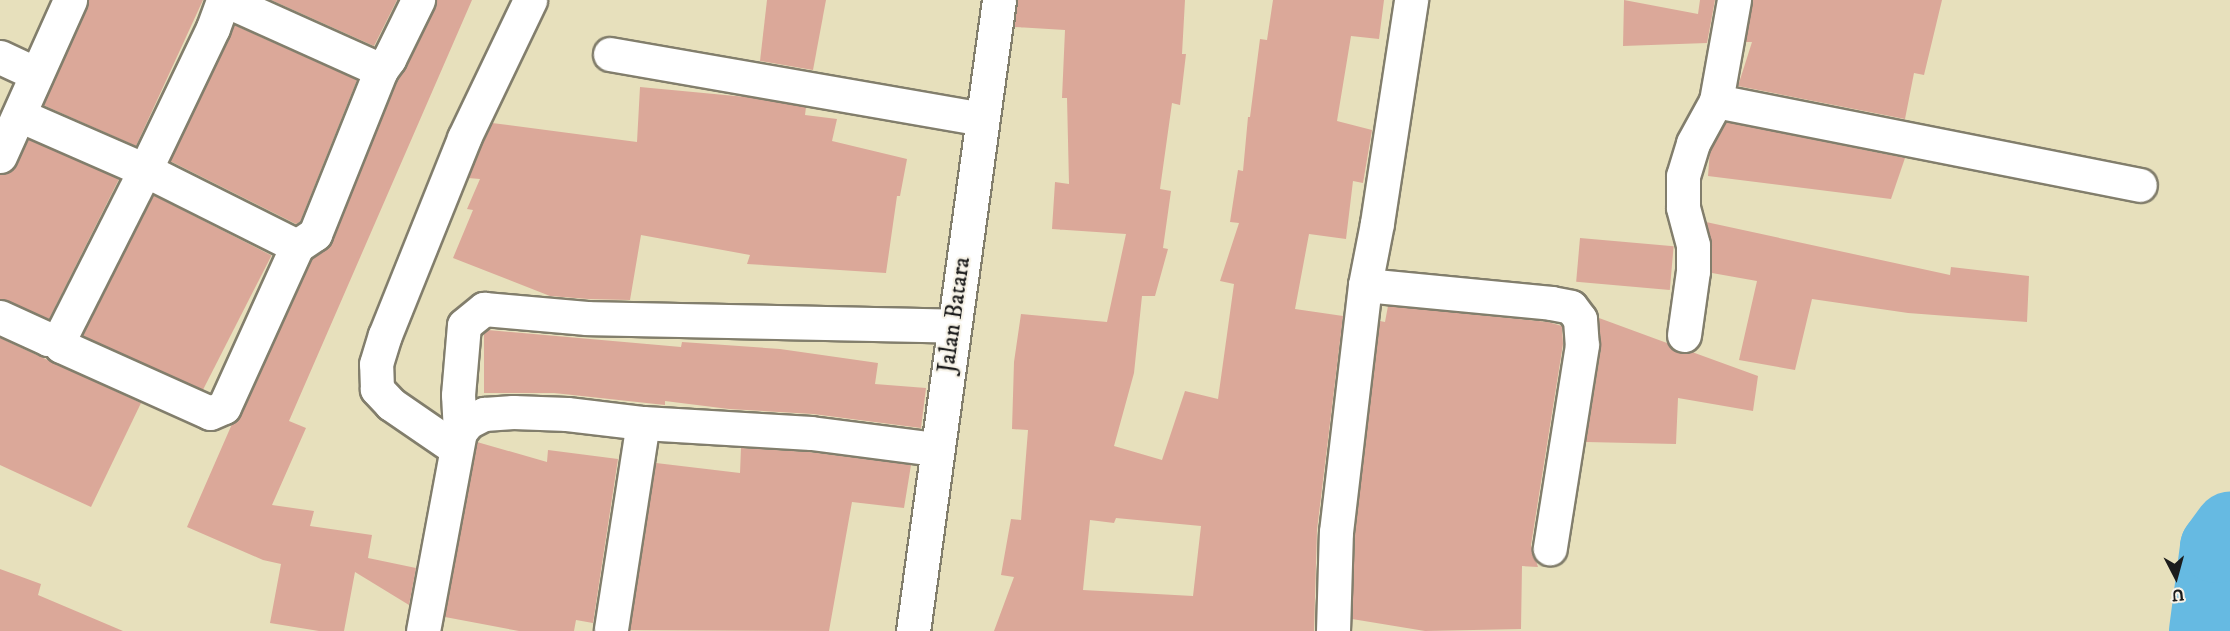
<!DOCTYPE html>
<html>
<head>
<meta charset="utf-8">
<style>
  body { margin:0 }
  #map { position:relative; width:2230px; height:631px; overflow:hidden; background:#e7e0bc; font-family:"IM FELL DW Pica",serif }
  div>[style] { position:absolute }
  .river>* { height:72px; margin:-36px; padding:0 36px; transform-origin:36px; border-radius:36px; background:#66bae2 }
  .building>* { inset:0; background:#dba899; transform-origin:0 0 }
  .roads { filter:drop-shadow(2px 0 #827e6c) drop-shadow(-2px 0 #827e6c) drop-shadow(0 2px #827e6c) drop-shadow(0 -2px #827e6c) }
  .street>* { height:33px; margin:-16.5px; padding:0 16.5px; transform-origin:16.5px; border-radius:16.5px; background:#fff }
  .secondary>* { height:33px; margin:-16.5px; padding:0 16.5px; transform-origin:16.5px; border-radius:16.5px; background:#fff }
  span { translate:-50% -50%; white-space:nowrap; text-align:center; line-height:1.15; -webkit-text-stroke:4.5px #f7f3e8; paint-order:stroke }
  .street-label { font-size:24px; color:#1c1c1c }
  .north { position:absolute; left:2146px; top:547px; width:60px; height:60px; -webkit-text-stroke:4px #f7f3e8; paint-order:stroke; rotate:174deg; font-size:16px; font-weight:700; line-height:24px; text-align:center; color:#1c1c1c }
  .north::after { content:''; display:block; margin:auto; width:21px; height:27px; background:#1c1c1c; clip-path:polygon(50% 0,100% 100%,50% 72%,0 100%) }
</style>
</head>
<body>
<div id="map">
  <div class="river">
    <i style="left:2205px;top:631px;width:85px;rotate:-82.5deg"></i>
    <i style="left:2216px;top:547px;width:24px;rotate:-54deg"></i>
  </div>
  <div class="building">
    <i style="clip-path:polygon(88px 0,203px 0,136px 146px,43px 105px)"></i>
    <i style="clip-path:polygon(271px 0,397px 0,374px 46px)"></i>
    <i style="clip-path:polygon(437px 0,472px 0,289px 421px,306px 428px,272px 505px,314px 511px,310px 526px,372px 535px,368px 558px,416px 568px,409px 605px,355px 572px,344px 631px,319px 631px,270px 623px,281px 564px,263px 560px,187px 527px,232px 424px,241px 415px,312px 259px,332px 241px,398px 79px,406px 67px)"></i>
    <i style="clip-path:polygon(767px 0,826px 0,813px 70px,760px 61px)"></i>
    <i style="clip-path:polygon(evenodd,1017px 0,1185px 0,1182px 54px,1186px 54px,1180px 105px,1172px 103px,1160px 189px,1171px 191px,1163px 248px,1168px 249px,1155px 296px,1142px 296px,1134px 373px,1114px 446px,1162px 460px,1185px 391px,1218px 399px,1234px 284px,1220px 281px,1239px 223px,1230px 222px,1238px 170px,1243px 171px,1248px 117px,1250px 117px,1260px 39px,1267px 40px,1273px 0,1384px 0,1379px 39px,1351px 36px,1337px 121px,1372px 130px,1363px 183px,1353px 181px,1346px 239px,1309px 234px,1295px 309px,1343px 316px,1317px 530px,1314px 631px,994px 631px,1014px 577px,1001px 575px,1011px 519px,1021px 520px,1028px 430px,1012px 429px,1014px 362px,1021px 314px,1107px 322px,1126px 234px,1052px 229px,1055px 182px,1069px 184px,1067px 98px,1062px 98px,1065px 30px,1014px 27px,1017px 0,1116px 518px,1201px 526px,1193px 596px,1083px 590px,1090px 520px,1114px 523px,1116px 518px)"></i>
    <i style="clip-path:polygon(1624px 0,1698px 14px,1700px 0,1715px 0,1707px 43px,1623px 46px)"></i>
    <i style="clip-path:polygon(1752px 0,1942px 0,1924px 75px,1914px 73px,1905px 119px,1738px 86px,1752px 42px,1746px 42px)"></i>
    <i style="clip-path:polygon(234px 25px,357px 80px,300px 222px,296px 224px,170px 161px)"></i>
    <i style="clip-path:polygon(640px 87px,746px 97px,806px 107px,805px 115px,837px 119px,832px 141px,907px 159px,900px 196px,897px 196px,886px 273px,747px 264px,750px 255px,641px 235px,630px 300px,588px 299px,550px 296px,453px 258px,473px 210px,467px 209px,480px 179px,468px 178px,492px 123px,637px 142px)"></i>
    <i style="clip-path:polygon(1726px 122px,1905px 158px,1891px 199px,1708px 176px,1710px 150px)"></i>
    <i style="clip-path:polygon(28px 139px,119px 179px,49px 319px,0 299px,0 174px,10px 171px,17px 164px)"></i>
    <i style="left:153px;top:195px;width:133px;height:157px;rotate:27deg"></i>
    <i style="clip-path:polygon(1706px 222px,1950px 275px,1951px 267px,2029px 276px,2027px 322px,1908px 313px,1812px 299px,1795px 370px,1739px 360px,1757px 281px,1712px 273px,1712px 245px)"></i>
    <i style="left:1580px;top:238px;width:94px;height:44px;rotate:5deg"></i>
    <i style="clip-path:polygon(1388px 306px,1548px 322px,1562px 326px,1563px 344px,1531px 545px,1538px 567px,1522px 566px,1521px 629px,1425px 631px,1352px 619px,1355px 533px,1380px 321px,1385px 322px)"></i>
    <i style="clip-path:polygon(1599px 318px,1667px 343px,1673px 350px,1681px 353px,1692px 352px,1758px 376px,1753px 411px,1678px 398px,1676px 444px,1586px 442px,1601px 348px)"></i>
    <i style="clip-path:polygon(488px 330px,681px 347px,682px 342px,780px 349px,878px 363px,875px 384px,926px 388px,921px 428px,813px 414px,729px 409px,665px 401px,665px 405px,554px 393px,484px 393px,484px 333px)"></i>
    <i style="clip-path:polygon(0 338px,141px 403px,91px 507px,0 465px)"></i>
    <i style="clip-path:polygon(477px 442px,547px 462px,548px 450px,618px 459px,593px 623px,576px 620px,574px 631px,519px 631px,445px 617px)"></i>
    <i style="clip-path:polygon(741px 448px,809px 452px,911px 465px,904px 508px,852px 502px,829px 631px,630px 630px,656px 463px,740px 473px)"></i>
    <i style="clip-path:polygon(0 569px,41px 584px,38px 595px,123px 631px,0 631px)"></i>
  </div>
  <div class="roads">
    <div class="street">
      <i style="left:225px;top:0;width:171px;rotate:24.2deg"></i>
      <i style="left:610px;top:54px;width:378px;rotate:9.9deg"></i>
      <i style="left:0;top:57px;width:40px;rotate:25deg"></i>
      <i style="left:1716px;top:101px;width:432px;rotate:11.2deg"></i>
      <i style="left:19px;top:115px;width:137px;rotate:23.6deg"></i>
      <i style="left:145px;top:170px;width:170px;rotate:26.6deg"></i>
      <i style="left:0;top:156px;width:171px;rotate:-65.8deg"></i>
      <i style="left:1365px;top:285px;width:187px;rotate:5.5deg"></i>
      <i style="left:1551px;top:303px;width:20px;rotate:11deg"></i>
      <i style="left:1571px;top:307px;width:15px;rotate:53deg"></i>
      <i style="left:1580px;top:319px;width:26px;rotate:86deg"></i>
      <i style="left:1582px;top:345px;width:206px;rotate:99deg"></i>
      <i style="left:0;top:317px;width:53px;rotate:24.6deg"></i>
      <i style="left:48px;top:339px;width:11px;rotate:5deg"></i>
      <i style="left:59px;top:340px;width:6px;rotate:72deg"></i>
      <i style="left:61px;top:346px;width:163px;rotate:24.2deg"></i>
      <i style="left:210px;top:413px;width:15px;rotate:-23deg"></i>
      <i style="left:224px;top:407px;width:177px;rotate:-65.6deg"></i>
      <i style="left:297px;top:246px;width:22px;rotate:-34deg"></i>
      <i style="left:315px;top:234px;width:177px;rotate:-68.1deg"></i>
      <i style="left:381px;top:70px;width:14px;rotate:-54deg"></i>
      <i style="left:389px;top:59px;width:66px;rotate:-63.8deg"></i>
      <i style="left:1684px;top:335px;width:65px;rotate:-82deg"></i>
      <i style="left:1693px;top:271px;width:26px;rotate:-90deg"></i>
      <i style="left:1693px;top:245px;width:39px;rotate:-105deg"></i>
      <i style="left:1683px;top:207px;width:31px;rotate:-90deg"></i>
      <i style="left:1683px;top:176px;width:34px;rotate:-73deg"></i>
      <i style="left:1693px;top:143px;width:48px;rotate:-61.3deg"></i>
      <i style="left:1716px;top:101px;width:103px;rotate:-79.9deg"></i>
      <i style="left:59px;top:340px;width:191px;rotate:-63.2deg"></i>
      <i style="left:145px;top:170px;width:157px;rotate:-64.4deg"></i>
      <i style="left:213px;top:28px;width:30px;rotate:-70deg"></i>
      <i style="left:460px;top:432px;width:37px;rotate:-93deg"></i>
      <i style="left:458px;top:395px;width:70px;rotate:-85.1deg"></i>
      <i style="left:464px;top:325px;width:26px;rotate:-39deg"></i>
      <i style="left:484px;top:309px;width:103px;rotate:5deg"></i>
      <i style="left:587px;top:318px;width:367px;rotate:1.2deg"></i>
      <i style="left:455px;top:448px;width:78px;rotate:-145.5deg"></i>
      <i style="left:391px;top:404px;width:21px;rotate:-133deg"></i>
      <i style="left:377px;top:389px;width:25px;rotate:-92deg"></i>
      <i style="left:376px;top:364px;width:30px;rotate:-73deg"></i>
      <i style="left:385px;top:335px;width:212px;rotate:-68.1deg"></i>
      <i style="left:464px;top:138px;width:153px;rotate:-64.4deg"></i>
      <i style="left:611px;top:629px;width:208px;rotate:-81.2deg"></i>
      <i style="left:423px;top:631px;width:202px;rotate:-79.5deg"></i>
      <i style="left:460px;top:432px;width:13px;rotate:-51deg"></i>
      <i style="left:468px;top:422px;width:18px;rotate:-27deg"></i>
      <i style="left:484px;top:414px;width:29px;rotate:-4deg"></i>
      <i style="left:513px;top:412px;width:54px;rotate:2.1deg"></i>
      <i style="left:567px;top:414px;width:77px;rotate:6.8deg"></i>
      <i style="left:643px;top:423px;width:168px;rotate:3.4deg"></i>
      <i style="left:811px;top:433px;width:126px;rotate:7.3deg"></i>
      <i style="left:1333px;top:631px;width:99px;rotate:-88.3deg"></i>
      <i style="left:1336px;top:532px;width:249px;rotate:-83.3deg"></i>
      <i style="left:1365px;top:285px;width:63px;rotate:-79deg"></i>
      <i style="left:1377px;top:223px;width:226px;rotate:-81.3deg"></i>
    </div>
    <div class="secondary">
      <i style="left:913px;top:631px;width:637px;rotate:-82.24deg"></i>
    </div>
  </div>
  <div class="street-label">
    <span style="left:955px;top:315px;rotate:-82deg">Jalan Batara</span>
  </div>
  <div class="north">U</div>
</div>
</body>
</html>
